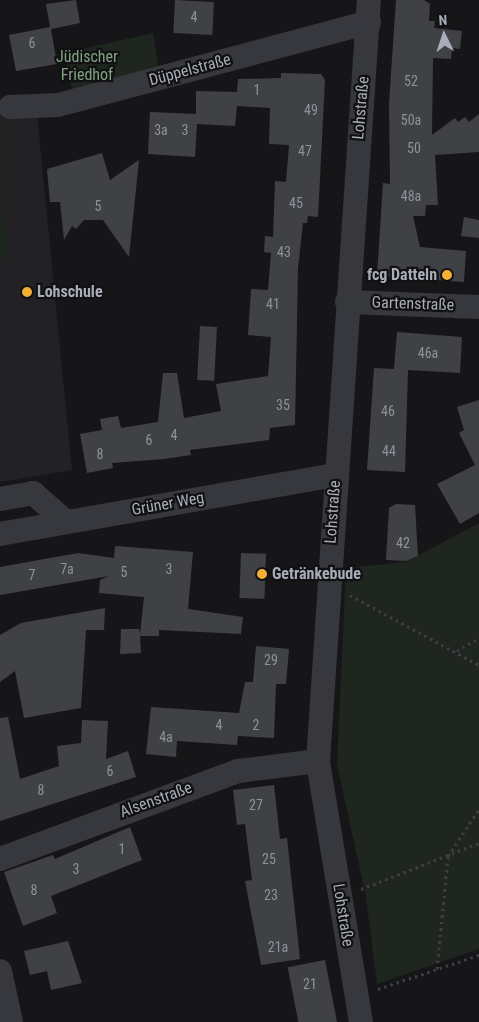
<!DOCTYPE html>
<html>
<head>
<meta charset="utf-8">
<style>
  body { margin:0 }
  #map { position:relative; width:479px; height:1022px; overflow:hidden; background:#161618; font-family:"Roboto Condensed",sans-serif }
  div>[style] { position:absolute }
  .built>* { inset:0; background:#222225 }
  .green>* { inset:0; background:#1e261f }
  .building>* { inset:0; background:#404145; transform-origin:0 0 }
  .path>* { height:3px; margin-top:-1.5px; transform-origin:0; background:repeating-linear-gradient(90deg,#3d3f44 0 2.5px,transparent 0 6.5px) }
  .minor>* { height:24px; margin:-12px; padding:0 12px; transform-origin:12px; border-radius:12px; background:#37383d }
  .dots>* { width:14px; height:14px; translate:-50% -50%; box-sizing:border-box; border:2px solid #111113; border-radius:50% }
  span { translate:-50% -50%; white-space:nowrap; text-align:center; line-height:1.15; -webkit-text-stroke:4.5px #111113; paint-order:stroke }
  .number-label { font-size:14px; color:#8e929b }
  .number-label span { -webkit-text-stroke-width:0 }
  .park-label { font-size:16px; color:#7fa381 }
  .street-label { font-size:16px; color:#a8adb8 }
  .poi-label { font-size:16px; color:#a8adb8; font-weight:700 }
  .right { translate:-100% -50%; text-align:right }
  .left { translate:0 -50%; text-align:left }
  .north { position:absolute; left:419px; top:10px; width:50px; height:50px; -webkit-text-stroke:4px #111113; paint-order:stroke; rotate:356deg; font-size:14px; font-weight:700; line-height:20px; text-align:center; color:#a8adb8 }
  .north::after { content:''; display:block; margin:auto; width:18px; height:22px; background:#a8adb8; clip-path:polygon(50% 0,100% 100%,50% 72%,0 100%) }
</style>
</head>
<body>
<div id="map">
  <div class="built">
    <i style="clip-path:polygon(37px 114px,72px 470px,0 482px,0 115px)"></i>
  </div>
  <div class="green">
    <i style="clip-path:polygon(153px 33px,158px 66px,72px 90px,65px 53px)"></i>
    <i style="clip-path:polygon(0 115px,6px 260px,0 261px)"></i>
    <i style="clip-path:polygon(479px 523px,479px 949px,377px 984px,366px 897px,337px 764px,346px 568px,406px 562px)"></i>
  </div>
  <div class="building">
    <i style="clip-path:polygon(76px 0,80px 23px,51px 29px,57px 64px,16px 71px,9px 35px,50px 27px,46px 4px)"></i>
    <i style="left:175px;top:0;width:39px;height:33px;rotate:3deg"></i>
    <i style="clip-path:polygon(396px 0,424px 0,430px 4px,429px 21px,435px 21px,434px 28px,462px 31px,460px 49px,452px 48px,451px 59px,433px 58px,432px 135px,455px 118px,458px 122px,465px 117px,469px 122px,479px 114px,479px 152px,435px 155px,438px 205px,426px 205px,425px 216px,413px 216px,420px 247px,466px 251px,464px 282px,377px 276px,383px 183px,390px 184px,389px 103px)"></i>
    <i style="clip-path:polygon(281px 73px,321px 74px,325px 80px,318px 217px,308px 216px,307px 223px,303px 223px,298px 268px,295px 425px,270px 428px,269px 440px,190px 450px,191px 455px,164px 459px,112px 463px,113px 468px,87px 473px,80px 434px,102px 430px,100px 419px,118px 416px,121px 428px,158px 422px,163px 373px,177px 373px,184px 418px,221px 411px,216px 384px,268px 376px,271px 337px,248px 335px,251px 289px,268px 290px,271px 253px,264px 252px,265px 236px,273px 237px,275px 181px,286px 182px,289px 145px,269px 144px,270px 108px,237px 106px,235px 126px,197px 124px,195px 157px,148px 154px,150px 112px,196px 114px,196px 91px,237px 92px,238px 79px,281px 78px)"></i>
    <i style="clip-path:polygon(102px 153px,110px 180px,139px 160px,129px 257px,103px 220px,84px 220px,76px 229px,72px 226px,64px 240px,60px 202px,50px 202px,47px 169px)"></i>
    <i style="clip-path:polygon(464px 217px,479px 220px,479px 238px,461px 236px)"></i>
    <i style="left:200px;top:326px;width:17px;height:54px;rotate:3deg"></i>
    <i style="clip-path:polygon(397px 332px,462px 337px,460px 373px,408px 370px,405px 472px,367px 470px,374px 368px,394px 369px)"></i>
    <i style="clip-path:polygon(479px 400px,479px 513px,460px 524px,437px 484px,475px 465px,459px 433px,464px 430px,457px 407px)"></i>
    <i style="clip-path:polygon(396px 504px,415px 505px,418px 556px,406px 561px,386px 560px,389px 508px)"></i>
    <i style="clip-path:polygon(115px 546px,193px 552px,188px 609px,243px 617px,241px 634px,159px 630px,159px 636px,140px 636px,141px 653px,120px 654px,121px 629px,139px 629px,140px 634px,144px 597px,99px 593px,100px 580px,109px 576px,0 595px,0 567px,78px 553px,114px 558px)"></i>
    <i style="left:241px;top:553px;width:25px;height:45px;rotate:2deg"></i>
    <i style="clip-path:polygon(105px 608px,104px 630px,86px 630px,81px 708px,24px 718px,15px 671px,0 682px,0 635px,21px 623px)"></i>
    <i style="clip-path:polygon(256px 646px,289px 649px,286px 684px,276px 684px,274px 738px,238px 736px,237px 745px,177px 741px,176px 757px,146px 754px,151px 707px,239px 713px,245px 682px,253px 682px)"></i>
    <i style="clip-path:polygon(8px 717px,20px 779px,59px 766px,57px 746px,81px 743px,82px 720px,108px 721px,106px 759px,128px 751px,136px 777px,0 821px,0 718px)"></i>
    <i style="clip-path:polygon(274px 785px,280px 839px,287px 838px,300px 959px,261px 965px,245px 881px,252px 880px,245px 824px,237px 825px,233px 790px)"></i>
    <i style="clip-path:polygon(130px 827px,142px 860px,51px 896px,57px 913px,23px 926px,4px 872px,53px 855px,55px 859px)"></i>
    <i style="clip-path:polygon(68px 941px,82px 983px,51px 990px,47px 971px,30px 975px,24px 951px)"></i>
    <i style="left:325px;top:960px;width:63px;height:38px;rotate:79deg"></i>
  </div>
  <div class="path">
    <i style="left:350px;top:595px;width:147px;rotate:28.5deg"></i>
    <i style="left:457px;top:651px;width:26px;rotate:-31deg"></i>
    <i style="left:361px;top:889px;width:127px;rotate:-21.3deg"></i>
    <i style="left:437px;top:969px;width:114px;rotate:-84.4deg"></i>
    <i style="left:448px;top:856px;width:56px;rotate:-56.6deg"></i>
    <i style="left:378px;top:989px;width:107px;rotate:-18.6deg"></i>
  </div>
  <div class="minor">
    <i style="left:10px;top:107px;width:48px;rotate:-2.4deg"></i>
    <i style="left:58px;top:105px;width:322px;rotate:-14.9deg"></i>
    <i style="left:347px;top:302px;width:132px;rotate:2.2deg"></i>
    <i style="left:0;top:499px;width:34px;rotate:-10deg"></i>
    <i style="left:33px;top:493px;width:44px;rotate:41.3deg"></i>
    <i style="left:0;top:534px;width:340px;rotate:-10deg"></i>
    <i style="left:0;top:859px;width:254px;rotate:-20.3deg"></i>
    <i style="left:238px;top:771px;width:81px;rotate:-7.1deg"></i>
    <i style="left:0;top:971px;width:52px;rotate:77.8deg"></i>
    <i style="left:361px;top:1022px;width:265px;rotate:-99.4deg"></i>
    <i style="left:318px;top:761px;width:763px;rotate:-86.17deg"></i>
  </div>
  <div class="dots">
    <i style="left:447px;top:275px;background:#f2b134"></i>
    <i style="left:27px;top:292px;background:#f2b134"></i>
    <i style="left:262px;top:574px;background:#f2b134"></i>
  </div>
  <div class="number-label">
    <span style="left:194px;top:17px">4</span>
    <span style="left:32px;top:43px">6</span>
    <span style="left:411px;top:81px">52</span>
    <span style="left:257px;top:90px">1</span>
    <span style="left:311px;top:110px">49</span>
    <span style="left:411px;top:120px">50a</span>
    <span style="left:161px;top:130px">3a</span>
    <span style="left:185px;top:130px">3</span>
    <span style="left:414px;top:148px">50</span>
    <span style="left:305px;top:151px">47</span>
    <span style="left:411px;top:196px">48a</span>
    <span style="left:296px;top:203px">45</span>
    <span style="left:98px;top:206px">5</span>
    <span style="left:284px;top:252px">43</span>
    <span style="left:273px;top:304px">41</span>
    <span style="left:428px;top:353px">46a</span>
    <span style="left:283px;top:405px">35</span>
    <span style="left:388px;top:411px">46</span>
    <span style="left:174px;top:435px">4</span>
    <span style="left:149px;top:440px">6</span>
    <span style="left:389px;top:451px">44</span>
    <span style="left:100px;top:454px">8</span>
    <span style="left:403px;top:543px">42</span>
    <span style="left:67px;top:569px">7a</span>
    <span style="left:169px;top:569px">3</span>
    <span style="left:124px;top:572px">5</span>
    <span style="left:32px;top:575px">7</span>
    <span style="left:271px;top:660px">29</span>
    <span style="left:219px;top:725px">4</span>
    <span style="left:256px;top:725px">2</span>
    <span style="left:166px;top:737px">4a</span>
    <span style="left:110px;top:771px">6</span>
    <span style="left:41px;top:790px">8</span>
    <span style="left:256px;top:805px">27</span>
    <span style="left:122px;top:849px">1</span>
    <span style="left:269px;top:859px">25</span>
    <span style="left:76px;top:869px">3</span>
    <span style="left:34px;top:890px">8</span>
    <span style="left:271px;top:895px">23</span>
    <span style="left:278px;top:947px">21a</span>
    <span style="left:310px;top:984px">21</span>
  </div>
  <div class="park-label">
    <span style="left:87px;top:66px">Jüdischer<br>Friedhof</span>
  </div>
  <div class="street-label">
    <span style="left:190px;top:70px;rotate:-15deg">Düppelstraße</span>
    <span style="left:361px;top:108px;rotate:-85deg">Lohstraße</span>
    <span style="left:413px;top:304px;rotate:2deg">Gartenstraße</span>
    <span style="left:168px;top:504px;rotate:-10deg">Grüner Weg</span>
    <span style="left:333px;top:512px;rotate:-86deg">Lohstraße</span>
    <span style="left:156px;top:800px;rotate:-20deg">Alsenstraße</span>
    <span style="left:343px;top:915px;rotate:81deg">Lohstraße</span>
  </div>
  <div class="poi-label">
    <span class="right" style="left:437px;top:275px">fcg Datteln</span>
    <span class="left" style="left:37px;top:292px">Lohschule</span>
    <span class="left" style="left:272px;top:574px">Getränkebude</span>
  </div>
  <div class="north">N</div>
</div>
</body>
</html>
